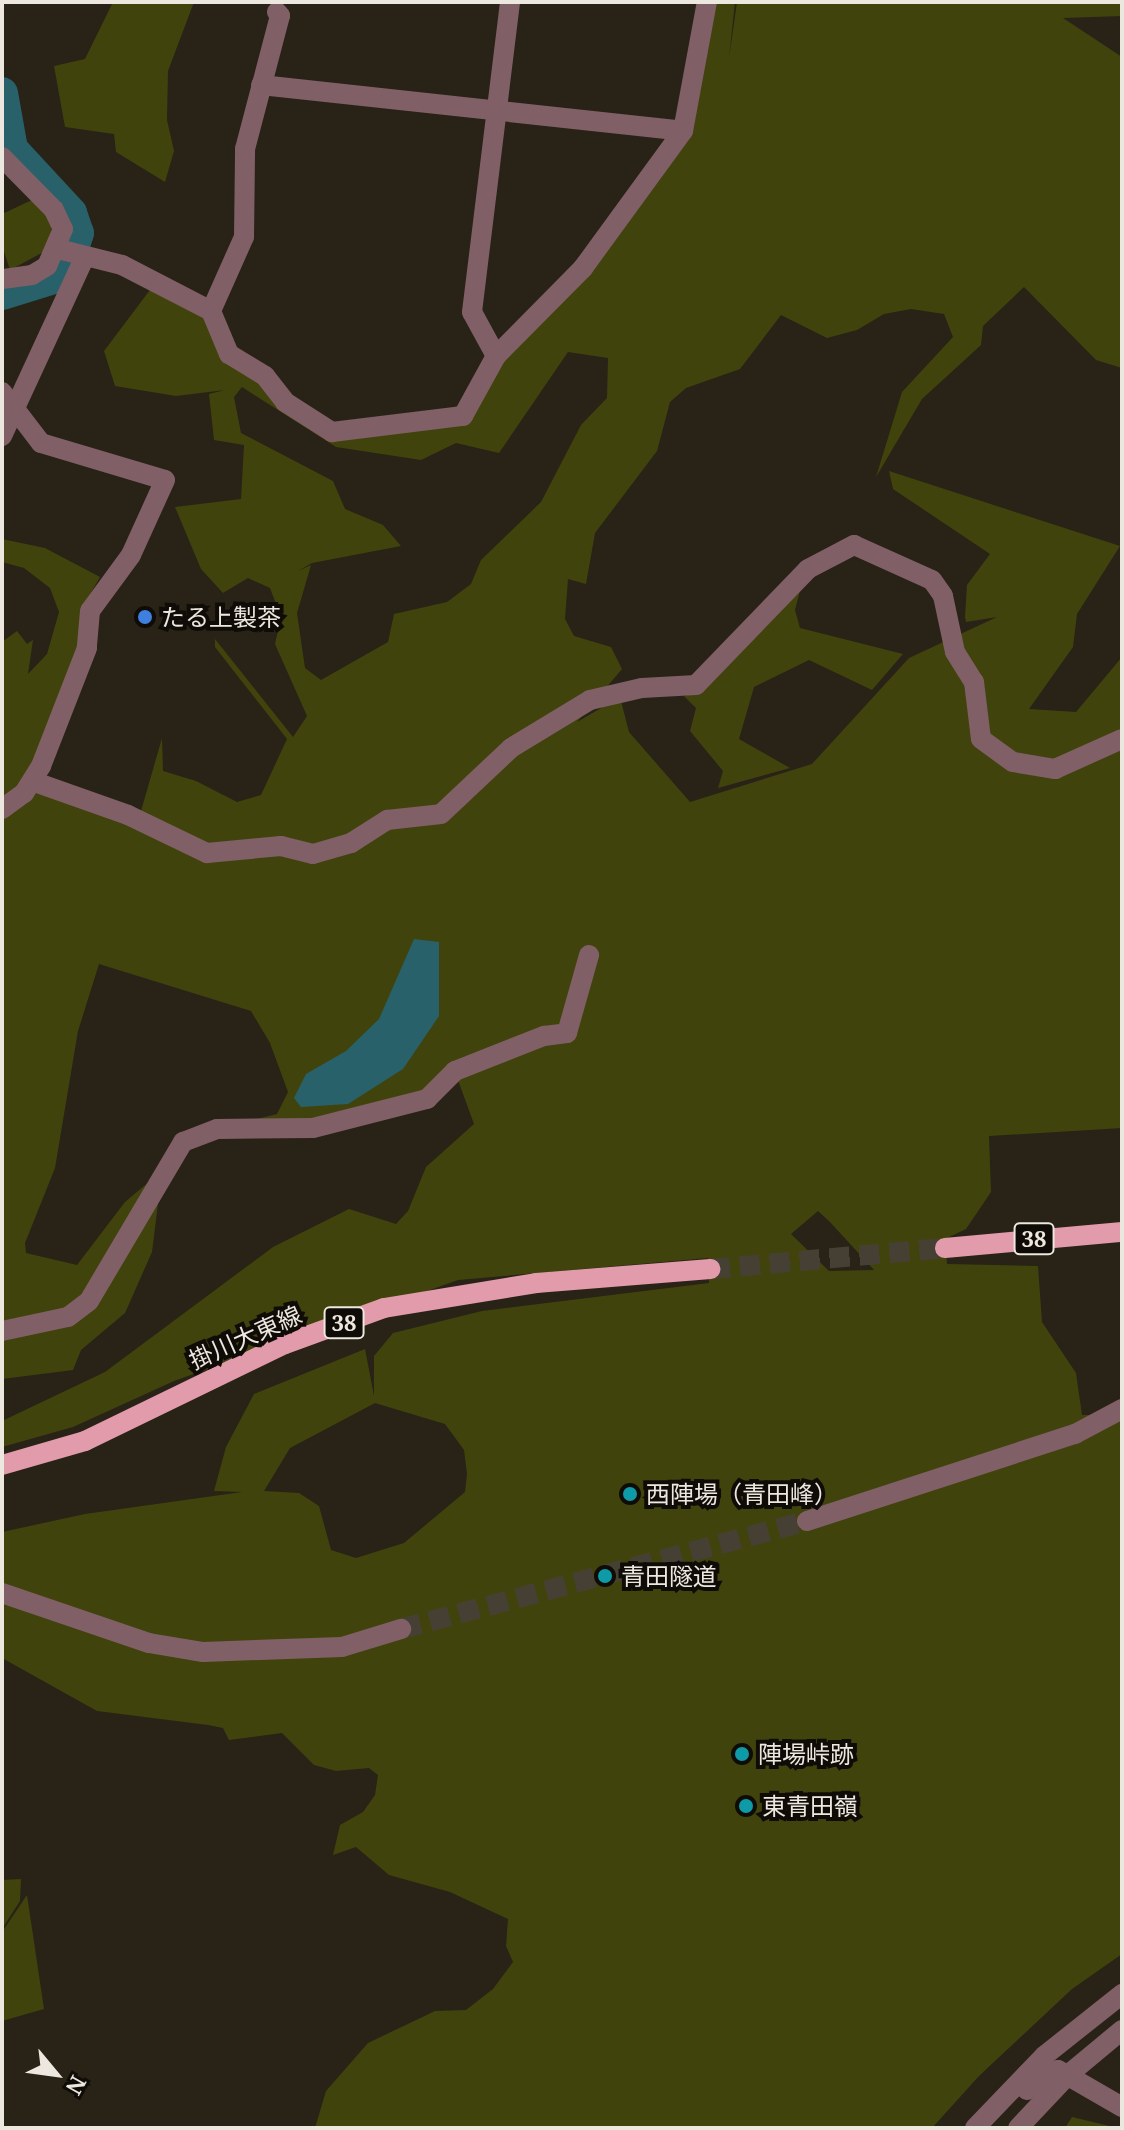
<!DOCTYPE html>
<html>
<head>
<meta charset="utf-8">
<style>
  body { margin:0 }
  #map { position:relative; width:1124px; height:2130px; overflow:hidden; background:#292216; font-family:"Noto Serif","Noto Sans JP",serif }
  div>[style] { position:absolute }
  .green>* { inset:0; background:#41430d }
  .water>* { inset:0; background:#28616a }
  .river>* { height:32px; margin:-16px; padding:0 16px; transform-origin:16px; border-radius:16px; background:#28616a }
  .minor-tunnel>* { height:20px; margin-top:-10px; transform-origin:0; background:repeating-linear-gradient(90deg,#464034 0 20px,transparent 0 30px) }
  .major-tunnel>* { height:20px; margin-top:-10px; transform-origin:0; background:repeating-linear-gradient(90deg,#464034 0 20px,transparent 0 30px) }
  .minor>* { height:20px; margin:-10px; padding:0 10px; transform-origin:10px; border-radius:10px; background:#815f67 }
  .major>* { height:20px; margin:-10px; padding:0 10px; transform-origin:10px; border-radius:10px; background:#e19bab }
  .dots>* { width:22px; height:22px; translate:-50% -50%; box-sizing:border-box; border:4px solid #0f0c07; border-radius:50% }
  span { translate:-50% -50%; white-space:nowrap; text-align:center; line-height:1.15; -webkit-text-stroke:8px #0f0c07; paint-order:stroke }
  .shield-label span { padding:2px 6px; background:#0f0c07; border:2px solid; border-radius:6px; -webkit-text-stroke-width:0 }
  .shield-label { font-size:22px; color:#ece7df; font-weight:700 }
  .poi-label { font-size:24px; color:#ece7df }
  .left { translate:0 -50%; text-align:left }
  .street-label { font-size:24px; color:#ece7df }
  .frame { position:absolute; inset:0; border:4px solid #ece7df; pointer-events:none }
  .north { position:absolute; left:16px; top:2034px; width:80px; height:80px; -webkit-text-stroke:6px #0f0c07; paint-order:stroke; rotate:119deg; font-size:22px; font-weight:700; line-height:32px; text-align:center; color:#ece7df }
  .north::after { content:''; display:block; margin:auto; width:28px; height:36px; background:#ece7df; clip-path:polygon(50% 0,100% 100%,50% 72%,0 100%) }
</style>
</head>
<body>
<div id="map">
  <div class="green">
    <i style="clip-path:polygon(113px 2px,194px 2px,168px 71px,167px 120px,174px 151px,165px 182px,116px 152px,114px 134px,65px 127px,54px 66px,85px 59px)"></i>
    <i style="clip-path:polygon(evenodd,707px 2px,735px 2px,729px 58px,737px 2px,1122px 2px,1122px 16px,1063px 18px,1122px 57px,1122px 368px,1096px 360px,1024px 287px,983px 326px,981px 345px,922px 399px,876px 477px,902px 392px,953px 337px,944px 314px,911px 309px,884px 314px,857px 330px,827px 338px,781px 315px,740px 369px,686px 388px,670px 402px,657px 451px,595px 533px,586px 584px,568px 579px,565px 619px,574px 636px,611px 647px,622px 669px,577px 722px,620px 697px,629px 732px,690px 802px,812px 764px,909px 658px,997px 617px,966px 622px,965px 617px,967px 585px,990px 554px,893px 489px,889px 471px,1120px 546px,1077px 614px,1073px 647px,1029px 709px,1076px 712px,1122px 657px,1122px 1128px,989px 1136px,991px 1192px,966px 1229px,945px 1239px,947px 1264px,1038px 1266px,1042px 1322px,1076px 1373px,1082px 1415px,1122px 1415px,1122px 1954px,1072px 1989px,979px 2076px,932px 2128px,315px 2128px,326px 2091px,368px 2043px,435px 2011px,466px 2010px,493px 1989px,513px 1962px,506px 1946px,508px 1919px,450px 1892px,389px 1875px,356px 1847px,333px 1855px,340px 1825px,363px 1812px,375px 1795px,378px 1775px,369px 1768px,336px 1771px,314px 1765px,282px 1733px,229px 1740px,223px 1728px,208px 1725px,97px 1711px,2px 1658px,2px 1532px,85px 1514px,242px 1492px,214px 1491px,226px 1447px,254px 1394px,365px 1349px,374px 1396px,374px 1356px,393px 1333px,482px 1311px,709px 1283px,708px 1258px,458px 1280px,174px 1381px,73px 1427px,2px 1447px,2px 1421px,105px 1372px,273px 1247px,349px 1209px,396px 1224px,408px 1211px,426px 1167px,474px 1124px,455px 1072px,405px 1108px,217px 1129px,277px 1114px,288px 1092px,270px 1043px,251px 1011px,99px 964px,78px 1031px,55px 1168px,25px 1243px,26px 1253px,77px 1265px,125px 1202px,162px 1171px,152px 1252px,125px 1313px,81px 1350px,73px 1370px,2px 1379px,2px 808px,42px 785px,141px 811px,162px 738px,163px 771px,196px 781px,237px 802px,261px 795px,287px 739px,215px 647px,215px 639px,293px 737px,307px 716px,275px 644px,281px 617px,270px 588px,248px 578px,223px 593px,201px 569px,175px 507px,241px 499px,244px 445px,214px 440px,209px 394px,225px 390px,176px 396px,115px 386px,104px 351px,156px 282px,211px 311px,228px 355px,332px 432px,463px 416px,496px 356px,583px 268px,683px 131px,707px 2px,568px 352px,608px 358px,607px 398px,581px 425px,541px 502px,481px 560px,471px 584px,447px 602px,394px 614px,388px 642px,321px 680px,305px 668px,297px 613px,311px 565px,298px 571px,312px 563px,401px 546px,383px 525px,345px 509px,333px 481px,241px 433px,234px 397px,242px 387px,336px 447px,421px 460px,456px 443px,499px 453px,568px 352px,707px 2px,818px 1211px,830px 1222px,874px 1270px,829px 1271px,791px 1234px,818px 1211px,707px 2px,375px 1403px,445px 1424px,464px 1450px,467px 1474px,465px 1492px,404px 1543px,356px 1558px,331px 1550px,319px 1506px,299px 1493px,264px 1491px,290px 1448px,375px 1403px)"></i>
    <i style="clip-path:polygon(32px 200px,52px 214px,51px 248px,10px 270px,2px 245px,2px 214px)"></i>
    <i style="clip-path:polygon(2px 539px,45px 548px,100px 577px,81px 610px,82px 635px,32px 781px,2px 804px,2px 642px,17px 631px,27px 644px,33px 640px,28px 674px,47px 654px,59px 612px,50px 588px,24px 568px,2px 562px)"></i>
    <i style="clip-path:polygon(802px 583px,795px 610px,800px 628px,903px 654px,872px 690px,809px 660px,754px 687px,739px 739px,790px 768px,718px 788px,723px 771px,690px 731px,696px 708px,684px 696px,702px 691px)"></i>
    <i style="clip-path:polygon(21px 1879px,20px 1901px,2px 1929px,2px 1880px)"></i>
    <i style="clip-path:polygon(27px 1895px,44px 2009px,2px 2021px,2px 1932px)"></i>
    <i style="clip-path:polygon(1072px 2117px,1118px 2128px,1065px 2128px)"></i>
  </div>
  <div class="water">
    <i style="clip-path:polygon(414px 939px,439px 942px,439px 1016px,403px 1069px,348px 1104px,301px 1107px,294px 1098px,306px 1074px,346px 1051px,379px 1019px)"></i>
  </div>
  <div class="river">
    <i style="left:2px;top:93px;width:57px;rotate:79.9deg"></i>
    <i style="left:12px;top:149px;width:87px;rotate:47.3deg"></i>
    <i style="left:71px;top:213px;width:21px;rotate:71deg"></i>
    <i style="left:78px;top:233px;width:28px;rotate:108deg"></i>
    <i style="left:69px;top:260px;width:23px;rotate:130deg"></i>
    <i style="left:54px;top:278px;width:54px;rotate:162.9deg"></i>
  </div>
  <div class="minor-tunnel">
    <i style="left:401px;top:1629px;width:420px;rotate:-14.9deg"></i>
  </div>
  <div class="major-tunnel">
    <i style="left:710px;top:1269px;width:236px;rotate:-5.1deg"></i>
  </div>
  <div class="minor">
    <i style="left:261px;top:85px;width:424px;rotate:6.2deg"></i>
    <i style="left:2px;top:157px;width:74px;rotate:45.5deg"></i>
    <i style="left:54px;top:210px;width:21px;rotate:65deg"></i>
    <i style="left:63px;top:229px;width:40px;rotate:113.4deg"></i>
    <i style="left:47px;top:266px;width:17px;rotate:149deg"></i>
    <i style="left:32px;top:275px;width:30px;rotate:172deg"></i>
    <i style="left:58px;top:249px;width:66px;rotate:14deg"></i>
    <i style="left:122px;top:265px;width:100px;rotate:27.3deg"></i>
    <i style="left:211px;top:311px;width:81px;rotate:-66deg"></i>
    <i style="left:244px;top:237px;width:88px;rotate:-89.3deg"></i>
    <i style="left:245px;top:149px;width:138px;rotate:-75.3deg"></i>
    <i style="left:280px;top:16px;width:5px;rotate:-127deg"></i>
    <i style="left:211px;top:311px;width:47px;rotate:67.3deg"></i>
    <i style="left:229px;top:354px;width:42px;rotate:31.4deg"></i>
    <i style="left:265px;top:376px;width:33px;rotate:52deg"></i>
    <i style="left:285px;top:402px;width:56px;rotate:32.6deg"></i>
    <i style="left:332px;top:432px;width:132px;rotate:-7deg"></i>
    <i style="left:463px;top:416px;width:68px;rotate:-61.2deg"></i>
    <i style="left:496px;top:356px;width:124px;rotate:-45.3deg"></i>
    <i style="left:583px;top:268px;width:170px;rotate:-53.9deg"></i>
    <i style="left:683px;top:131px;width:131px;rotate:-79.5deg"></i>
    <i style="left:496px;top:356px;width:50px;rotate:-118.6deg"></i>
    <i style="left:472px;top:312px;width:312px;rotate:-83deg"></i>
    <i style="left:2px;top:392px;width:64px;rotate:52.6deg"></i>
    <i style="left:41px;top:443px;width:129px;rotate:16.6deg"></i>
    <i style="left:165px;top:480px;width:82px;rotate:114.4deg"></i>
    <i style="left:131px;top:555px;width:69px;rotate:126.2deg"></i>
    <i style="left:90px;top:611px;width:37px;rotate:95deg"></i>
    <i style="left:87px;top:648px;width:127px;rotate:111.3deg"></i>
    <i style="left:41px;top:766px;width:32px;rotate:122deg"></i>
    <i style="left:24px;top:793px;width:27px;rotate:144deg"></i>
    <i style="left:2px;top:436px;width:198px;rotate:-65.2deg"></i>
    <i style="left:32px;top:781px;width:102px;rotate:19.5deg"></i>
    <i style="left:128px;top:815px;width:88px;rotate:25.7deg"></i>
    <i style="left:207px;top:853px;width:74px;rotate:-5.4deg"></i>
    <i style="left:281px;top:846px;width:33px;rotate:14deg"></i>
    <i style="left:313px;top:854px;width:40px;rotate:-16deg"></i>
    <i style="left:351px;top:843px;width:43px;rotate:-32.6deg"></i>
    <i style="left:387px;top:820px;width:54px;rotate:-6.3deg"></i>
    <i style="left:441px;top:814px;width:96px;rotate:-43.3deg"></i>
    <i style="left:511px;top:748px;width:92px;rotate:-31.3deg"></i>
    <i style="left:590px;top:700px;width:53px;rotate:-13deg"></i>
    <i style="left:642px;top:688px;width:54px;rotate:-3.2deg"></i>
    <i style="left:696px;top:685px;width:161px;rotate:-46deg"></i>
    <i style="left:808px;top:569px;width:52px;rotate:-27.6deg"></i>
    <i style="left:854px;top:545px;width:85px;rotate:24.2deg"></i>
    <i style="left:932px;top:580px;width:19px;rotate:55deg"></i>
    <i style="left:943px;top:596px;width:57px;rotate:77.9deg"></i>
    <i style="left:955px;top:652px;width:36px;rotate:58deg"></i>
    <i style="left:974px;top:682px;width:57px;rotate:83deg"></i>
    <i style="left:981px;top:739px;width:39px;rotate:36deg"></i>
    <i style="left:1013px;top:762px;width:43px;rotate:9.5deg"></i>
    <i style="left:1055px;top:769px;width:73px;rotate:-24.1deg"></i>
    <i style="left:2px;top:1331px;width:67px;rotate:-12deg"></i>
    <i style="left:68px;top:1317px;width:26px;rotate:-37deg"></i>
    <i style="left:89px;top:1301px;width:185px;rotate:-59.4deg"></i>
    <i style="left:183px;top:1142px;width:36px;rotate:-21deg"></i>
    <i style="left:217px;top:1129px;width:96px;rotate:-0.6deg"></i>
    <i style="left:313px;top:1128px;width:118px;rotate:-14.3deg"></i>
    <i style="left:427px;top:1099px;width:40px;rotate:-45deg"></i>
    <i style="left:455px;top:1071px;width:96px;rotate:-21.5deg"></i>
    <i style="left:544px;top:1036px;width:23px;rotate:-7deg"></i>
    <i style="left:567px;top:1033px;width:81px;rotate:-74.2deg"></i>
    <i style="left:807px;top:1521px;width:282px;rotate:-18deg"></i>
    <i style="left:1075px;top:1434px;width:53px;rotate:-28deg"></i>
    <i style="left:2px;top:1593px;width:155px;rotate:18.8deg"></i>
    <i style="left:149px;top:1643px;width:55px;rotate:9.5deg"></i>
    <i style="left:203px;top:1652px;width:139px;rotate:-2.1deg"></i>
    <i style="left:342px;top:1647px;width:62px;rotate:-17deg"></i>
    <i style="left:1027px;top:2090px;width:25px;rotate:-42deg"></i>
    <i style="left:1046px;top:2073px;width:12px;rotate:-14deg"></i>
    <i style="left:1058px;top:2070px;width:74px;rotate:30deg"></i>
    <i style="left:975px;top:2128px;width:100px;rotate:-46.2deg"></i>
    <i style="left:1044px;top:2056px;width:100px;rotate:-38.5deg"></i>
    <i style="left:1018px;top:2128px;width:74px;rotate:-46.6deg"></i>
    <i style="left:1069px;top:2074px;width:69px;rotate:-39.7deg"></i>
  </div>
  <div class="major">
    <i style="left:945px;top:1248px;width:178px;rotate:-5.2deg"></i>
    <i style="left:2px;top:1465px;width:86px;rotate:-16.1deg"></i>
    <i style="left:85px;top:1441px;width:222px;rotate:-25.9deg"></i>
    <i style="left:285px;top:1344px;width:105px;rotate:-20deg"></i>
    <i style="left:384px;top:1308px;width:154px;rotate:-9.3deg"></i>
    <i style="left:536px;top:1283px;width:175px;rotate:-4.6deg"></i>
  </div>
  <div class="dots">
    <i style="left:145px;top:617px;background:#3f7fe0"></i>
    <i style="left:630px;top:1494px;background:#0f9aa8"></i>
    <i style="left:605px;top:1576px;background:#0f9aa8"></i>
    <i style="left:742px;top:1754px;background:#0f9aa8"></i>
    <i style="left:746px;top:1806px;background:#0f9aa8"></i>
  </div>
  <div class="shield-label">
    <span style="left:1034px;top:1239px">38</span>
    <span style="left:344px;top:1323px">38</span>
  </div>
  <div class="poi-label">
    <span class="left" style="left:161px;top:617px">たる上製茶</span>
    <span class="left" style="left:646px;top:1494px">西陣場（青田峰）</span>
    <span class="left" style="left:621px;top:1576px">青田隧道</span>
    <span class="left" style="left:758px;top:1754px">陣場峠跡</span>
    <span class="left" style="left:762px;top:1806px">東青田嶺</span>
  </div>
  <div class="street-label">
    <span style="left:245px;top:1337px;rotate:-24deg">掛川大東線</span>
  </div>
  <div class="frame"></div>
  <div class="north">N</div>
</div>
</body>
</html>
